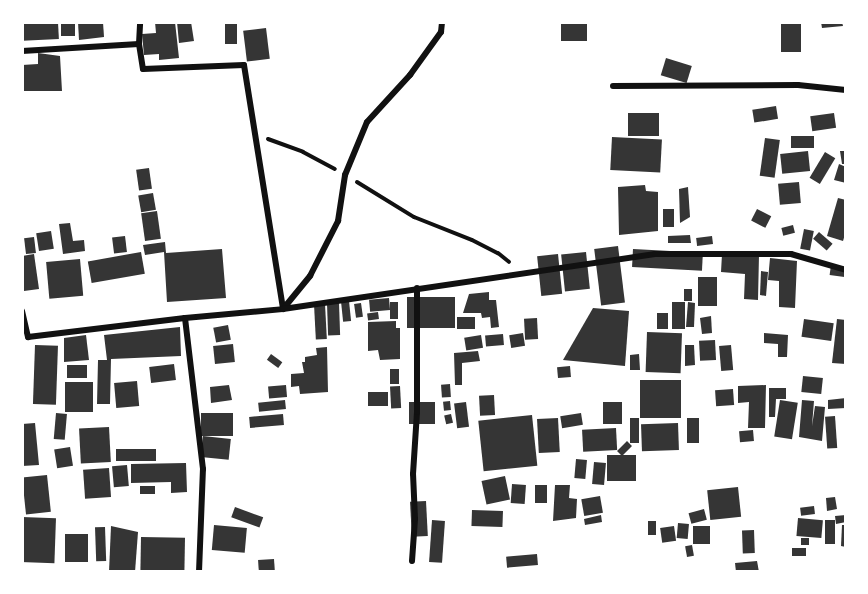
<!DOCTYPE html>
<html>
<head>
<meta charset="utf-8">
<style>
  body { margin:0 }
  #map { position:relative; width:868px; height:594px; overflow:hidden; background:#fff; font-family:Barlow,sans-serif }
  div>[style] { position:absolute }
  .building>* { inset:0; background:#353535; transform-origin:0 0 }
  .path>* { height:4px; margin:-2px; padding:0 2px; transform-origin:2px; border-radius:2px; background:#111 }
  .minor>* { height:6px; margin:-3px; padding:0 3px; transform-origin:3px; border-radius:3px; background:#111 }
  span { translate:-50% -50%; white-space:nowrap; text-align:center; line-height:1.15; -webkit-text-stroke:5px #fff; paint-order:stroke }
  .frame { position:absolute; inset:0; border:24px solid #fff; pointer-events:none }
</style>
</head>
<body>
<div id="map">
  <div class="building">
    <i style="left:58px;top:22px;width:17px;height:36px;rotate:87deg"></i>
    <i style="left:61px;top:22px;width:14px;height:14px"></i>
    <i style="clip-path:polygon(78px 22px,103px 22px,104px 37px,79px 40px)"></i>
    <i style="clip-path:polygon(155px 22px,175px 22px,179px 58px,159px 60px,159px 54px,144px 55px,142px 34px,156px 33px)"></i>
    <i style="clip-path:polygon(177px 22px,191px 22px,194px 41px,179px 43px)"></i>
    <i style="left:225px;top:22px;width:12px;height:22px"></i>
    <i style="left:561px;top:22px;width:26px;height:19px"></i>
    <i style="left:781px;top:22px;width:20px;height:30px"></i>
    <i style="clip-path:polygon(821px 22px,842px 22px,843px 26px,822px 28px)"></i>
    <i style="left:266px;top:28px;width:31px;height:23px;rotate:83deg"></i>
    <i style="clip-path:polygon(38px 53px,60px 56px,62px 91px,22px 91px,22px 65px,38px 64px)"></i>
    <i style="left:666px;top:58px;width:27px;height:18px;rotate:17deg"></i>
    <i style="left:776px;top:106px;width:13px;height:24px;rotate:81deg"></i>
    <i style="left:628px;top:113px;width:31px;height:23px"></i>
    <i style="left:834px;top:113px;width:15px;height:24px;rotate:82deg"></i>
    <i style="left:791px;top:136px;width:23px;height:12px"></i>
    <i style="left:612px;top:137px;width:50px;height:33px;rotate:3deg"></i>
    <i style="left:765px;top:138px;width:15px;height:38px;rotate:8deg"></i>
    <i style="left:808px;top:151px;width:20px;height:28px;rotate:84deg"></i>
    <i style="clip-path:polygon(840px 151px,846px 151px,846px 164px,842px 164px)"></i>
    <i style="left:825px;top:152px;width:12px;height:30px;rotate:31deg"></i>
    <i style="clip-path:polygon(839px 164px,846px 167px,846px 183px,834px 180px)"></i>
    <i style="left:149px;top:168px;width:21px;height:13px;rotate:82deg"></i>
    <i style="left:799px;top:182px;width:21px;height:21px;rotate:85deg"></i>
    <i style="clip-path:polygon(645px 185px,646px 191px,658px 192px,658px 231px,619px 235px,618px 187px)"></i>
    <i style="clip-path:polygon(688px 187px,690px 217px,680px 223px,679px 189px)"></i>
    <i style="left:153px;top:193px;width:17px;height:15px;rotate:80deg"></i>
    <i style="clip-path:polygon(838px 198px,846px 200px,846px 231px,843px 241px,827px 236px)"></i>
    <i style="left:663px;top:209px;width:11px;height:18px"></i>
    <i style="left:757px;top:209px;width:16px;height:13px;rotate:27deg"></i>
    <i style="left:157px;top:211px;width:28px;height:16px;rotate:82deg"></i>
    <i style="clip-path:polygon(70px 223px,73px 241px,84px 240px,85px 251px,63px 254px,59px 224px)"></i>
    <i style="left:793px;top:225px;width:8px;height:12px;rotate:76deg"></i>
    <i style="left:804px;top:229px;width:10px;height:20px;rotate:11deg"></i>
    <i style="left:51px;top:231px;width:18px;height:15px;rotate:81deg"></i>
    <i style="left:819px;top:232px;width:18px;height:9px;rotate:41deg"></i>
    <i style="clip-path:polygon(690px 235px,691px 243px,668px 243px,668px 236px)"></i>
    <i style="left:125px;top:236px;width:16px;height:13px;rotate:83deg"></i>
    <i style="left:712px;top:236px;width:8px;height:16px;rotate:83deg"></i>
    <i style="left:34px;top:237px;width:16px;height:10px;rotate:83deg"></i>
    <i style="clip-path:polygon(165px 242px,166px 253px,222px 249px,226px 298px,167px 302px,164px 252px,145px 255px,143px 245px)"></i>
    <i style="left:618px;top:246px;width:57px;height:24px;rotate:83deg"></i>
    <i style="left:633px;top:249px;width:70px;height:18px;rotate:3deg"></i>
    <i style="left:141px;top:252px;width:22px;height:54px;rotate:80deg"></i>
    <i style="left:586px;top:252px;width:37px;height:25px;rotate:84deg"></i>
    <i style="clip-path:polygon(34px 254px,39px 289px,24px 291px,22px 256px)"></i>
    <i style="left:558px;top:254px;width:40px;height:21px;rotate:84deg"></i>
    <i style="clip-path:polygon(722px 254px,759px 255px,758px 300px,744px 299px,745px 274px,721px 272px)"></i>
    <i style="clip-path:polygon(770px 258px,797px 261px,795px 308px,779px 307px,779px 281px,768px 280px)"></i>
    <i style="left:80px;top:259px;width:37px;height:34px;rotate:85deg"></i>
    <i style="left:831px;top:265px;width:15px;height:10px;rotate:8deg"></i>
    <i style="clip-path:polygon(761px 271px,768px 272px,766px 296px,760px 295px)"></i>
    <i style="left:698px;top:277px;width:19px;height:29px"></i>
    <i style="left:684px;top:289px;width:8px;height:12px"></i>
    <i style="clip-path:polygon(489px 292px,489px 300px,496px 300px,499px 327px,491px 328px,490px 317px,482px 318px,481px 313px,463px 313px,469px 294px)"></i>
    <i style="left:407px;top:297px;width:48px;height:31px"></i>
    <i style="left:389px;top:298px;width:12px;height:20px;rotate:85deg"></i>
    <i style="left:349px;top:301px;width:20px;height:8px;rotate:84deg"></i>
    <i style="left:390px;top:302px;width:8px;height:17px"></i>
    <i style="left:672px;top:302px;width:13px;height:27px"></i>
    <i style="clip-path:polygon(688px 302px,695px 303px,694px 327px,686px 327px)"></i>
    <i style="left:339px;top:303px;width:32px;height:12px;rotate:88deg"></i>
    <i style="left:361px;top:303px;width:14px;height:7px;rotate:82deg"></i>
    <i style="left:325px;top:304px;width:35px;height:11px;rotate:87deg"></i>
    <i style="clip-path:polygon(593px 308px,629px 311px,625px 366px,563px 360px)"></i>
    <i style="left:378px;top:312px;width:7px;height:11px;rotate:82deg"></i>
    <i style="left:657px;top:313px;width:11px;height:16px"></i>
    <i style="clip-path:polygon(711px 316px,712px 333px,702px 334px,700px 318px)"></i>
    <i style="left:457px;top:317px;width:18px;height:12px"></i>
    <i style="left:537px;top:318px;width:21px;height:13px;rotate:87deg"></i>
    <i style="left:804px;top:319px;width:30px;height:18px;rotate:8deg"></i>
    <i style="clip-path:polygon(837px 319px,846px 320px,846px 364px,832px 363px)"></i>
    <i style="clip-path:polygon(396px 321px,396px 328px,400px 328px,400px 359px,380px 360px,378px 350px,368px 351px,368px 322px)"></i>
    <i style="left:228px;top:325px;width:15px;height:15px;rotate:79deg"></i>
    <i style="clip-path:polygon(180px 327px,181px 356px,111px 359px,110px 404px,97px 404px,98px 360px,107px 360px,104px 335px)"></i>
    <i style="left:647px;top:332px;width:35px;height:40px;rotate:2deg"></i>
    <i style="left:523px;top:333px;width:13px;height:14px;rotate:81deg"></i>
    <i style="clip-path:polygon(764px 333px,788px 335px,787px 357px,778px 357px,778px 344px,764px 343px)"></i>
    <i style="left:503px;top:334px;width:11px;height:18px;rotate:85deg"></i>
    <i style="clip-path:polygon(86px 335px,89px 360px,64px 362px,64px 338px)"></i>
    <i style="left:481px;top:335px;width:13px;height:17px;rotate:81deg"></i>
    <i style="left:715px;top:340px;width:20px;height:16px;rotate:87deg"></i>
    <i style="left:233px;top:344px;width:18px;height:20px;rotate:84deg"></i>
    <i style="left:35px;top:345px;width:23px;height:59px;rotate:2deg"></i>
    <i style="clip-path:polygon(685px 345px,694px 345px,695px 365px,685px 366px)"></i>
    <i style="left:731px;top:345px;width:25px;height:12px;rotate:85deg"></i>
    <i style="clip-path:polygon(327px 347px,328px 392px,300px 394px,299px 386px,291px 387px,291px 374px,304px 373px,302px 362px,305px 362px,305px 357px,317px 355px,316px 348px)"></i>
    <i style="clip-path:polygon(478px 351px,480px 361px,462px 363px,462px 385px,455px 385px,454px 353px)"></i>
    <i style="left:271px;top:354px;width:14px;height:7px;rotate:36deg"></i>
    <i style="clip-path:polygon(639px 354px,640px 370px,630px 370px,630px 355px)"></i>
    <i style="left:174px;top:364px;width:16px;height:25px;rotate:83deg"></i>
    <i style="left:67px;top:365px;width:20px;height:13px"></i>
    <i style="left:570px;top:366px;width:11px;height:13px;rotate:85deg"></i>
    <i style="left:390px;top:369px;width:9px;height:15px"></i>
    <i style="left:803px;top:376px;width:20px;height:16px;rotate:6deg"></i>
    <i style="left:640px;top:380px;width:41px;height:38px"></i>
    <i style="left:137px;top:381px;width:25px;height:23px;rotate:85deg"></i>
    <i style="left:65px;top:382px;width:28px;height:30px"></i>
    <i style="left:450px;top:384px;width:13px;height:9px;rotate:86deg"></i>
    <i style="clip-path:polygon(229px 385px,232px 400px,211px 403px,210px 387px)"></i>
    <i style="left:286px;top:385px;width:12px;height:18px;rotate:85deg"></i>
    <i style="clip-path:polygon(766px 385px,765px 428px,748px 428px,749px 402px,738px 403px,738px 386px)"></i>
    <i style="left:400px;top:386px;width:22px;height:10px;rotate:87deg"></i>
    <i style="clip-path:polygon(769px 388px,786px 388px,786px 399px,776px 399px,775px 417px,769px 417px)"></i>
    <i style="left:733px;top:389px;width:16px;height:18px;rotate:86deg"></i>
    <i style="left:388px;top:392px;width:14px;height:20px;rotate:90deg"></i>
    <i style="left:494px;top:395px;width:20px;height:15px;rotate:87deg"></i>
    <i style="clip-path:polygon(846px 398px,846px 408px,828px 409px,828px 400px)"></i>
    <i style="left:285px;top:400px;width:9px;height:27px;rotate:84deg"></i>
    <i style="left:780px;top:400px;width:18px;height:37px;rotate:9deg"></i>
    <i style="clip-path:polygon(802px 400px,814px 401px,812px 426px,815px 406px,825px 407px,822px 441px,799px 437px)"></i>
    <i style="left:450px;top:401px;width:9px;height:7px;rotate:84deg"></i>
    <i style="left:435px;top:402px;width:22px;height:26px;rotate:90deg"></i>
    <i style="left:466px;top:402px;width:25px;height:12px;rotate:83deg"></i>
    <i style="left:603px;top:402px;width:19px;height:22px"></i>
    <i style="left:56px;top:413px;width:11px;height:26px;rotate:5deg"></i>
    <i style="left:201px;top:413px;width:32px;height:23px"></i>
    <i style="left:581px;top:413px;width:12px;height:21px;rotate:81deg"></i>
    <i style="left:283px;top:414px;width:11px;height:34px;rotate:85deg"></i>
    <i style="left:451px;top:414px;width:9px;height:7px;rotate:77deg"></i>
    <i style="left:532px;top:415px;width:51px;height:54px;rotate:84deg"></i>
    <i style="left:835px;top:416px;width:32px;height:10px;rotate:86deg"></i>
    <i style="left:558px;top:418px;width:34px;height:21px;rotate:87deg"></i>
    <i style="left:630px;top:418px;width:9px;height:25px"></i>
    <i style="left:687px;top:418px;width:12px;height:25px"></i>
    <i style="clip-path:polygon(35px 423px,39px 465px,22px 466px,22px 424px)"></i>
    <i style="left:678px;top:423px;width:27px;height:37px;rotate:88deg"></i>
    <i style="left:109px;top:427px;width:35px;height:30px;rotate:87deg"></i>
    <i style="left:616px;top:428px;width:22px;height:34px;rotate:87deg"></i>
    <i style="left:753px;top:430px;width:11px;height:14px;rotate:85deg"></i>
    <i style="left:203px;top:436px;width:28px;height:21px;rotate:6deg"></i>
    <i style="clip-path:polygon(627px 441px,632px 446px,623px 455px,636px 455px,636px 481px,607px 481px,607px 455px,621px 455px,617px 451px)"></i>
    <i style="left:70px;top:447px;width:19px;height:16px;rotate:81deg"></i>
    <i style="left:156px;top:449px;width:12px;height:40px;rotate:90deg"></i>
    <i style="left:576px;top:459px;width:11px;height:19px;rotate:5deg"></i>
    <i style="left:594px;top:462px;width:12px;height:22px;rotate:5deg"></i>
    <i style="clip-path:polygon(186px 463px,187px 492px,171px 493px,171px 482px,131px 483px,131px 464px)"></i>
    <i style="left:127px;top:465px;width:21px;height:15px;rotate:85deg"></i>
    <i style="left:109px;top:468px;width:29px;height:26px;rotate:86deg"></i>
    <i style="left:47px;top:475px;width:37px;height:25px;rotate:84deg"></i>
    <i style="left:505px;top:476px;width:24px;height:24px;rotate:78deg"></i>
    <i style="left:512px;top:484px;width:14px;height:19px;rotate:4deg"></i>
    <i style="left:535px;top:485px;width:12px;height:18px"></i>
    <i style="clip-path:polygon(555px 485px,570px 485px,569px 498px,577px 499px,576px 518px,553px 521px)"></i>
    <i style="left:140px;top:486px;width:15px;height:8px"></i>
    <i style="left:738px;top:487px;width:30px;height:31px;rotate:84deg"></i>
    <i style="left:600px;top:496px;width:17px;height:19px;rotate:80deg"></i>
    <i style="clip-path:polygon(835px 497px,837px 509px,827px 511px,826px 498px)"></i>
    <i style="left:426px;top:501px;width:35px;height:16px;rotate:87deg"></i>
    <i style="left:814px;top:506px;width:8px;height:14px;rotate:83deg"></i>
    <i style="left:235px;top:507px;width:30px;height:11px;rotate:20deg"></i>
    <i style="left:704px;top:509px;width:11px;height:16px;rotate:75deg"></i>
    <i style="left:472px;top:510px;width:31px;height:16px;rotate:2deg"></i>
    <i style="clip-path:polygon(601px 515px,602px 522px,585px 525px,584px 519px)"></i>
    <i style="clip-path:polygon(846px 515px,846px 522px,836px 524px,835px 516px)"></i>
    <i style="left:22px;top:517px;width:34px;height:45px;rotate:2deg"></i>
    <i style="left:798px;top:518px;width:25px;height:18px;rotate:5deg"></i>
    <i style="left:432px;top:520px;width:13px;height:42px;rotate:4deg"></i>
    <i style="left:825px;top:520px;width:10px;height:24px"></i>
    <i style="left:648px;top:521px;width:8px;height:14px"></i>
    <i style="left:678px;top:523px;width:11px;height:15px;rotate:5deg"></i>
    <i style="left:214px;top:525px;width:33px;height:25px;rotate:5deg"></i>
    <i style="clip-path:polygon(842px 525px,846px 525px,846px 547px,841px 546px)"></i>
    <i style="clip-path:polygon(111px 526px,138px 532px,135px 572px,109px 572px)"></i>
    <i style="left:674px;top:526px;width:15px;height:14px;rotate:82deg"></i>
    <i style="left:693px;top:526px;width:17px;height:18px"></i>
    <i style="left:105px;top:527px;width:34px;height:10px;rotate:88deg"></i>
    <i style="left:754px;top:530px;width:23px;height:12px;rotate:88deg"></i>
    <i style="left:65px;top:534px;width:23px;height:28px"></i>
    <i style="left:141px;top:537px;width:44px;height:35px;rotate:1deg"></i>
    <i style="left:801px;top:538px;width:8px;height:7px"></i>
    <i style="left:692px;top:545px;width:11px;height:7px;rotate:80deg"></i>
    <i style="left:792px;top:548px;width:14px;height:8px"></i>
    <i style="left:537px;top:554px;width:11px;height:31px;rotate:85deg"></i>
    <i style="left:274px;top:559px;width:13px;height:16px;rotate:86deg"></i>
    <i style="clip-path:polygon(757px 561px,759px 572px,736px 572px,735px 563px)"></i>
  </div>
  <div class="path">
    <i style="left:268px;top:139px;width:37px;rotate:20deg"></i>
    <i style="left:303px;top:152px;width:36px;rotate:28deg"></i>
    <i style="left:357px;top:182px;width:67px;rotate:31.6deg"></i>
    <i style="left:414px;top:217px;width:62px;rotate:21.6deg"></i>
    <i style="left:472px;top:240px;width:29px;rotate:27deg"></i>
    <i style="left:498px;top:253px;width:14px;rotate:39deg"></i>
  </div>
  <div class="minor">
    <i style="left:139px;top:44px;width:22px;rotate:-87deg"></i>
    <i style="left:22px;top:51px;width:117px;rotate:-3.4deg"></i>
    <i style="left:139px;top:44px;width:25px;rotate:81deg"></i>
    <i style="left:143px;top:69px;width:101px;rotate:-2.3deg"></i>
    <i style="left:244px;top:65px;width:247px;rotate:80.9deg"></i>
    <i style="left:613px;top:86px;width:185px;rotate:-0.3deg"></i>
    <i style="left:798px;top:85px;width:48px;rotate:5.9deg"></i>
    <i style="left:283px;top:309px;width:43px;rotate:-50.7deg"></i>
    <i style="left:310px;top:276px;width:62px;rotate:-63deg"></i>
    <i style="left:338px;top:221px;width:47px;rotate:-81.3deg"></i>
    <i style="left:345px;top:175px;width:57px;rotate:-67.5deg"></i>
    <i style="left:367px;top:122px;width:64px;rotate:-47.5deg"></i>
    <i style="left:410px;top:75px;width:53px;rotate:-54.2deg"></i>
    <i style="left:441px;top:32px;width:10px;rotate:-84deg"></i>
    <i style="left:22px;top:311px;width:27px;rotate:77deg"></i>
    <i style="left:28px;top:337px;width:158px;rotate:-6.9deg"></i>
    <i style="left:412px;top:561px;width:42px;rotate:-85.9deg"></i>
    <i style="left:415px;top:519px;width:45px;rotate:-92.5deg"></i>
    <i style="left:413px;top:474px;width:62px;rotate:-86.3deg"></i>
    <i style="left:417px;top:412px;width:124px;rotate:-90deg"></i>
    <i style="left:199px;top:572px;width:103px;rotate:-87.8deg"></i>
    <i style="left:203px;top:469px;width:152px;rotate:-96.8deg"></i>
    <i style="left:185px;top:318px;width:98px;rotate:-5.2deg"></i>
    <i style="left:283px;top:309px;width:376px;rotate:-8.4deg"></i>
    <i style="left:655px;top:254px;width:136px"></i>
    <i style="left:791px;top:254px;width:57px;rotate:16.2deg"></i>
  </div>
  <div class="frame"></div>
</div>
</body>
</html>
